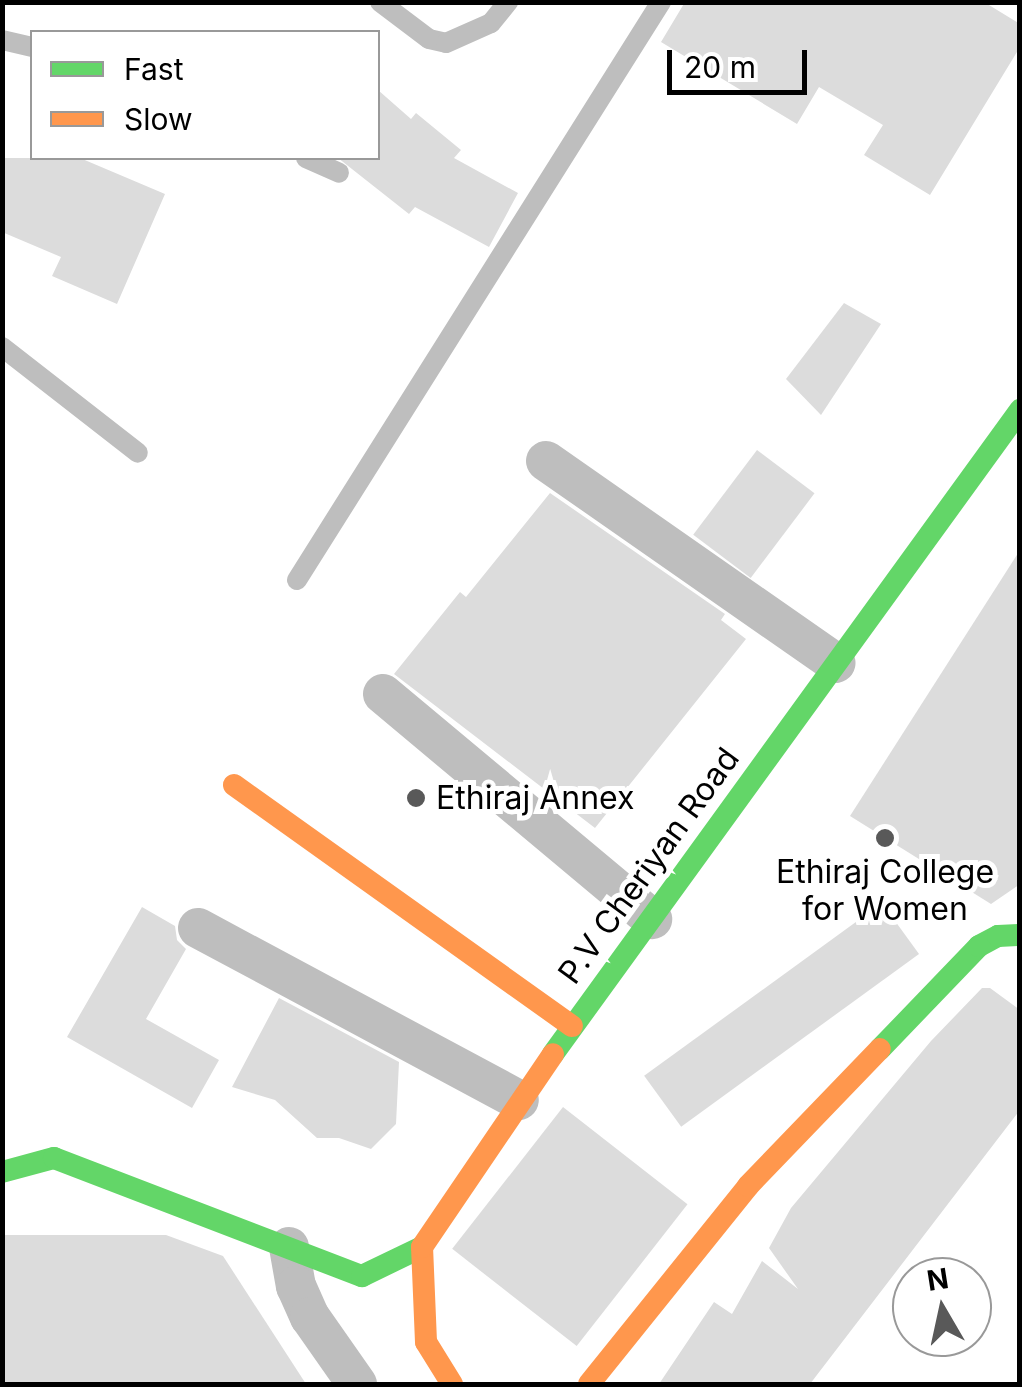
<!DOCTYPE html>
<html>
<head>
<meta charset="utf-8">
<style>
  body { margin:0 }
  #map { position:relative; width:1022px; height:1387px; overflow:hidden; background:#fff; font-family:Inter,sans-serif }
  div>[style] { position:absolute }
  .building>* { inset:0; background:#dcdcdc; transform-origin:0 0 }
  .lane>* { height:20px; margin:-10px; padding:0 10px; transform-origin:10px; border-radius:10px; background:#bebebe }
  .street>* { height:40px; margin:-20px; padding:0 20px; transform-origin:20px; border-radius:20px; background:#bebebe }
  .fast>* { height:22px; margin:-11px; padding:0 11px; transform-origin:11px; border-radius:11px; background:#63d668 }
  .slow>* { height:22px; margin:-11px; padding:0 11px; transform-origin:11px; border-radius:11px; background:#ff974d }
  .dots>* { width:28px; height:28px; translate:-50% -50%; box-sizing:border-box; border:5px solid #fff; border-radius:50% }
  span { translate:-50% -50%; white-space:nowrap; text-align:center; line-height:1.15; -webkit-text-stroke:10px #fff; paint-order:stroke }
  .poi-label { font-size:32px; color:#000 }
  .left { translate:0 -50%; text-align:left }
  .street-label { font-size:32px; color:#000 }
  .frame { position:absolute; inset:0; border:5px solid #000; pointer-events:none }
  .legend { position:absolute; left:30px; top:30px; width:350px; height:130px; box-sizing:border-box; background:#fff; border:2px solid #999; margin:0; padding:12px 18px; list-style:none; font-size:30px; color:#000 }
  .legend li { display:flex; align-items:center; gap:20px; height:50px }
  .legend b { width:50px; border:2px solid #999 }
  .north { position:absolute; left:892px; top:1257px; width:100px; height:100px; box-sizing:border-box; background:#fff; border:2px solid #999; border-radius:50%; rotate:351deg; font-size:28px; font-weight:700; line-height:40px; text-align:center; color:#000 }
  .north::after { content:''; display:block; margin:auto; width:35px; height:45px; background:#595959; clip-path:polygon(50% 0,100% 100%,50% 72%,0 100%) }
  .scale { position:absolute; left:667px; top:50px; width:140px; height:45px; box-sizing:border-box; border:5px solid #000; border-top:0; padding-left:12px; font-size:30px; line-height:35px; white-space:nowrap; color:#000; -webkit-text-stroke:8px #fff; paint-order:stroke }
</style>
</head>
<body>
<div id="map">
  <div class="building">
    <i style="clip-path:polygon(685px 2px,984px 2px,1020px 24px,1020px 47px,930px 195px,864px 155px,883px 125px,819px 87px,797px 124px,661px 42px)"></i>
    <i style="clip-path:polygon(378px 90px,411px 119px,416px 113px,461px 150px,454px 158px,518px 193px,489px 247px,415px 207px,409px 214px,338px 158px,378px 158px)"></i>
    <i style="clip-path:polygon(2px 158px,80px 158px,165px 194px,117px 304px,52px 276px,61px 257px,2px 232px)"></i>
    <i style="clip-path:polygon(844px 303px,881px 324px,821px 415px,786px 379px)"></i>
    <i style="left:757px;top:450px;width:72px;height:106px;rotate:37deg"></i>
    <i style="clip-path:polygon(550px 493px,725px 614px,721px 620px,746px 639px,595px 828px,394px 674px,460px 592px,466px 597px)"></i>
    <i style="clip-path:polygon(1020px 550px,1020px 884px,991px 904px,850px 816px)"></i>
    <i style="left:882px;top:903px;width:63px;height:294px;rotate:54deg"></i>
    <i style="clip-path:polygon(142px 907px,175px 926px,177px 940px,186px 949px,146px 1019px,219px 1060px,192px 1108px,67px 1037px)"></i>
    <i style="clip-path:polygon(982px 988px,990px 988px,1020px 1010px,1020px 1110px,810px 1384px,659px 1384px,714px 1302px,732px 1314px,762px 1261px,798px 1289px,769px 1248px,791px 1208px,931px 1041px)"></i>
    <i style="clip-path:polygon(279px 998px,399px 1062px,396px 1124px,371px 1149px,339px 1138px,317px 1138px,275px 1100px,232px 1087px)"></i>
    <i style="left:563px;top:1107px;width:158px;height:180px;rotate:38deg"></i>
    <i style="clip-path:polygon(2px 1235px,166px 1235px,223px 1256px,306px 1384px,2px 1384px)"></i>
  </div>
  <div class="lane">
    <i style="left:380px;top:2px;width:61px;rotate:37.1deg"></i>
    <i style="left:429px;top:39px;width:17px;rotate:13deg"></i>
    <i style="left:446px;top:43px;width:49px;rotate:-24deg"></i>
    <i style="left:491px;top:23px;width:27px;rotate:-51deg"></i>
    <i style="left:2px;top:40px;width:31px;rotate:13deg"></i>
    <i style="left:306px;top:158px;width:36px;rotate:24deg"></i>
    <i style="left:2px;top:347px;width:172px;rotate:37.9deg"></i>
    <i style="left:297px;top:580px;width:683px;rotate:-57.8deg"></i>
  </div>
  <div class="street">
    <i style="left:546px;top:461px;width:353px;rotate:34.9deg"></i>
    <i style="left:383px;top:694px;width:351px;rotate:39.9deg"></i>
    <i style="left:198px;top:928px;width:364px;rotate:28.2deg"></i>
    <i style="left:289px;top:1247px;width:40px;rotate:80deg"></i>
    <i style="left:296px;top:1286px;width:34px;rotate:66deg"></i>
    <i style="left:310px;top:1317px;width:82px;rotate:55deg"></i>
  </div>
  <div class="fast">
    <i style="left:880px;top:1049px;width:143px;rotate:-46.1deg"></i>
    <i style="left:979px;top:946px;width:21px;rotate:-28deg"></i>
    <i style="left:998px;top:936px;width:22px;rotate:-3deg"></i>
    <i style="left:553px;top:1054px;width:796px;rotate:-54.05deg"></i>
    <i style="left:2px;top:1172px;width:54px;rotate:-15.1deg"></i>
    <i style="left:54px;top:1158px;width:330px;rotate:21deg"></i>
    <i style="left:362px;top:1276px;width:67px;rotate:-25.8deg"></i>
  </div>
  <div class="slow">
    <i style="left:234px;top:785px;width:415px;rotate:35.5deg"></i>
    <i style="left:452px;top:1384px;width:49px;rotate:-121.8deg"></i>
    <i style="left:426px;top:1342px;width:95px;rotate:-92.4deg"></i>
    <i style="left:422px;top:1247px;width:233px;rotate:-55.8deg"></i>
    <i style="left:589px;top:1384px;width:254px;rotate:-51.2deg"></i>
    <i style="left:748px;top:1186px;width:190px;rotate:-46.1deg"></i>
  </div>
  <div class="dots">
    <i style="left:416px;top:798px;background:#595959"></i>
    <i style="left:885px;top:838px;background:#595959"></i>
  </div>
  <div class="poi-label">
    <span class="left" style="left:436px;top:798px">Ethiraj Annex</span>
    <span style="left:885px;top:891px">Ethiraj College<br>for Women</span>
  </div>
  <div class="street-label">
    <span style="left:649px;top:866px;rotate:-54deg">P.V Cheriyan Road</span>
  </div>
  <div class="frame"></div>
  <ul class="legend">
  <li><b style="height:12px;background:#63d668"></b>Fast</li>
  <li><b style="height:12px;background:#ff974d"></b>Slow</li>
  </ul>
  <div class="north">N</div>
  <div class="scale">20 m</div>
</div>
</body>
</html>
